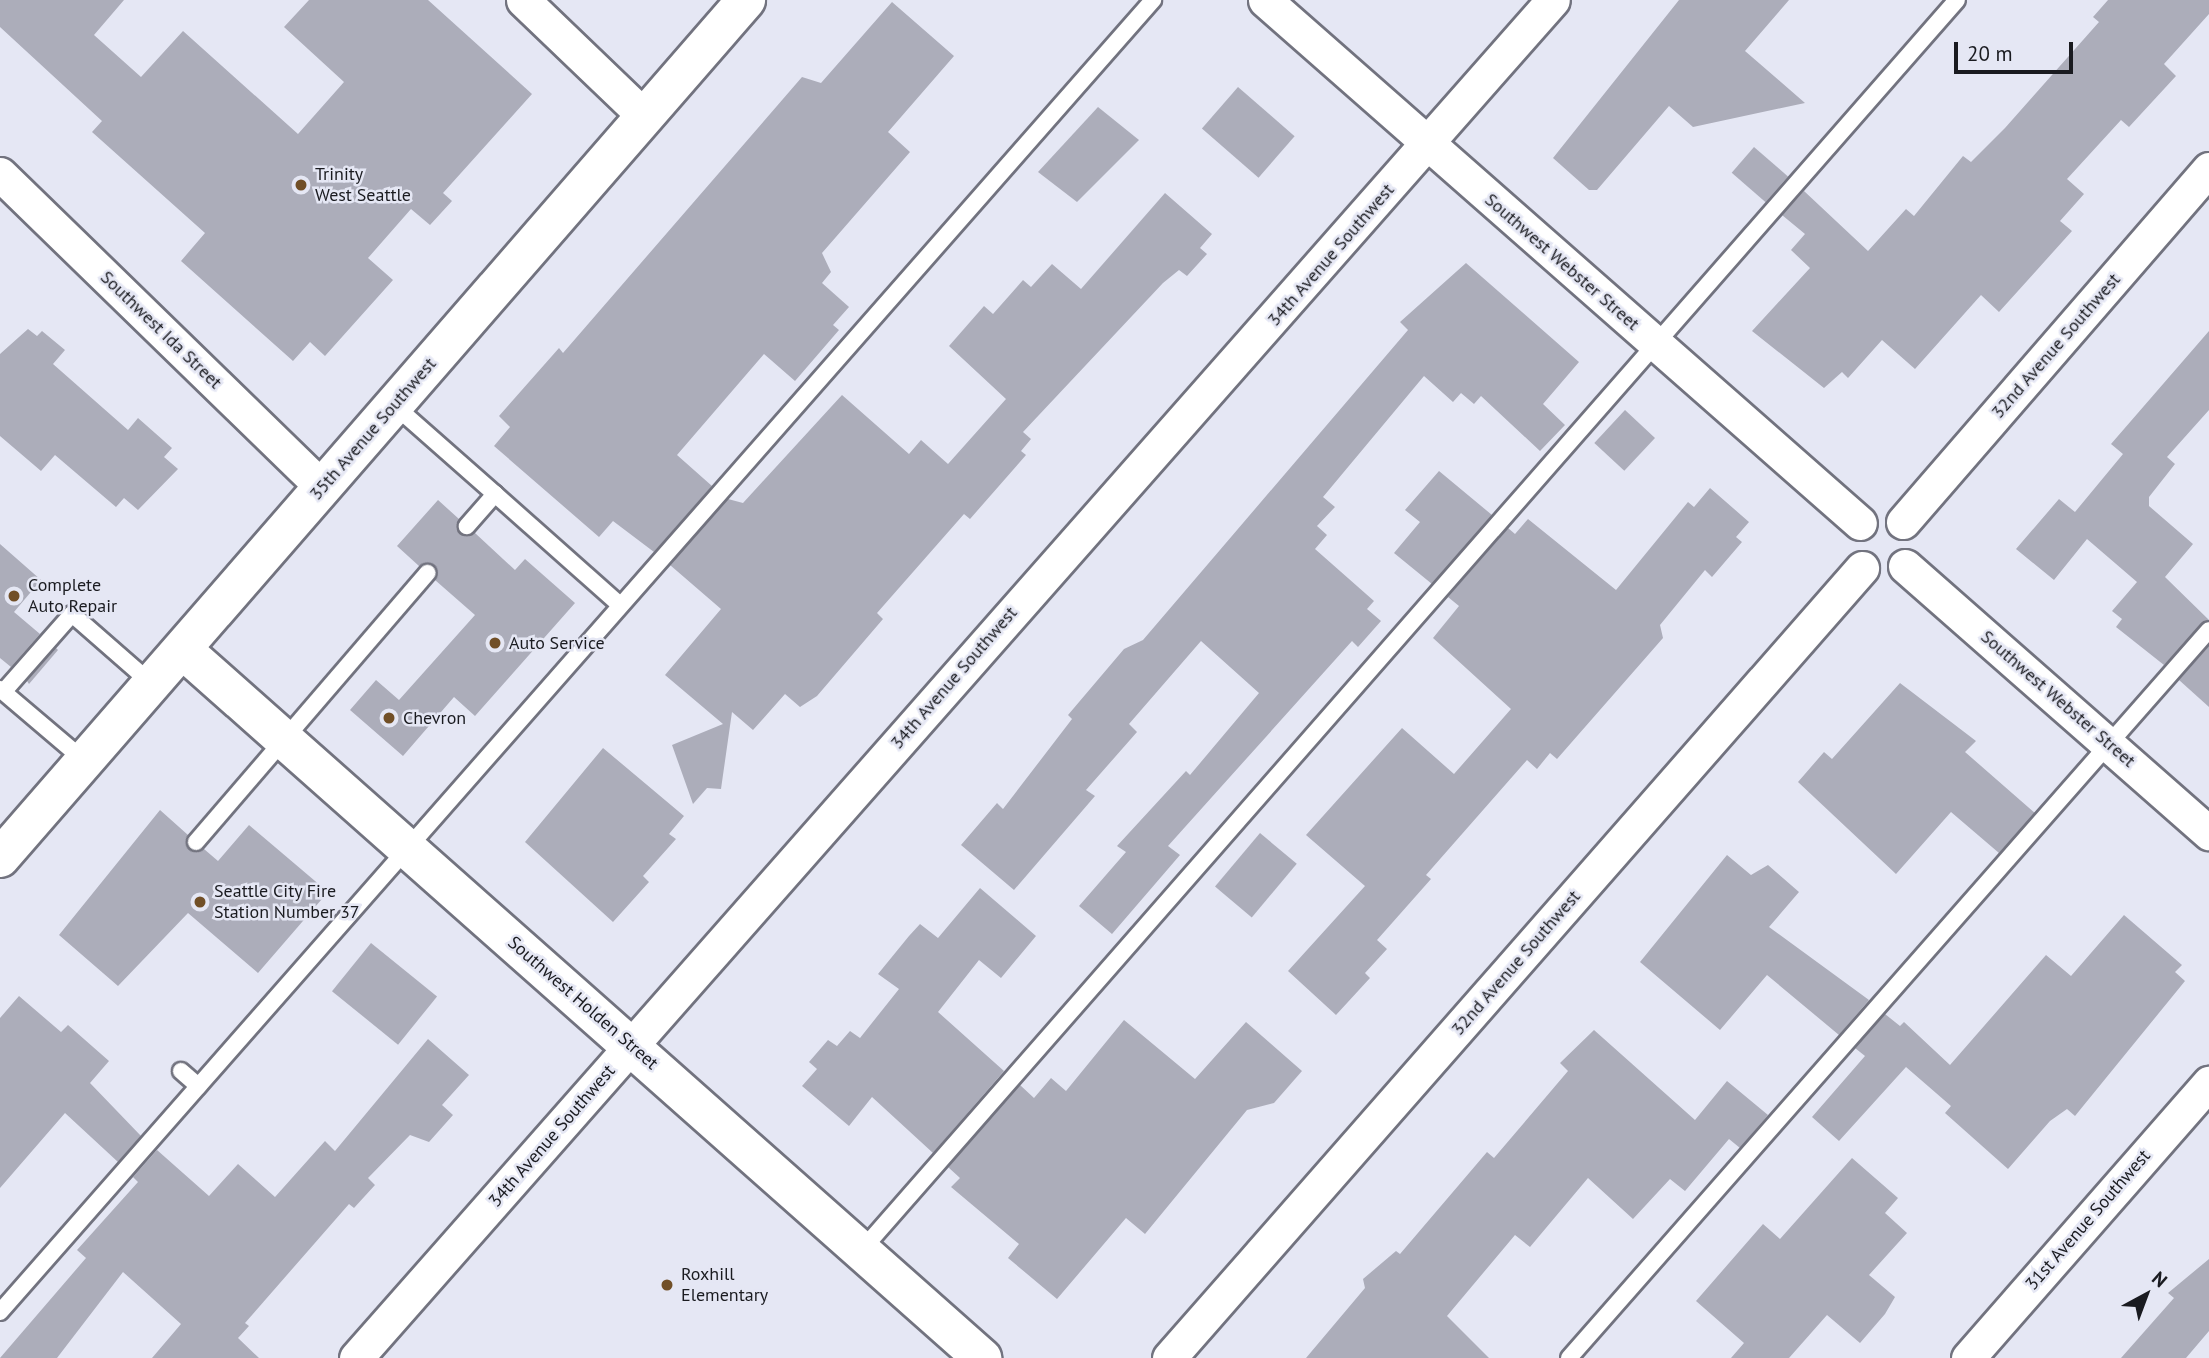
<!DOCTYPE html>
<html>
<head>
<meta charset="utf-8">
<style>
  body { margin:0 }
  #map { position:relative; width:2209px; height:1358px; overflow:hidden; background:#e5e7f4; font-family:"PT Sans",sans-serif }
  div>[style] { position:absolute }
  .building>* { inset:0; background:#acadba; transform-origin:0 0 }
  .roads { filter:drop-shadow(2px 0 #72737f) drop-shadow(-2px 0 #72737f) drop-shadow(0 2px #72737f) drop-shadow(0 -2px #72737f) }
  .service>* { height:16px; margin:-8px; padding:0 8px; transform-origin:8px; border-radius:8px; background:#fff }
  .minor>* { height:33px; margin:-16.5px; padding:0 16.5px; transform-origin:16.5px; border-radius:16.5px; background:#fff }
  .tertiary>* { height:38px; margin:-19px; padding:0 19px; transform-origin:19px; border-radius:19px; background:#fff }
  .secondary>* { height:38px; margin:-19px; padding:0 19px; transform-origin:19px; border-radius:19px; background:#fff }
  .dots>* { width:19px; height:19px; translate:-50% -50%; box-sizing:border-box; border:4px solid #e5e7f4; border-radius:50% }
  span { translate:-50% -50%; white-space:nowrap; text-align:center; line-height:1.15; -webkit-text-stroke:5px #e5e7f4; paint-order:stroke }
  .poi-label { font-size:18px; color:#1a1b20 }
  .left { translate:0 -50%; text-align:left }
  .street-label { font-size:18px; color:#1a1b20 }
  .north { position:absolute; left:2111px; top:1260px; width:70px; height:70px; -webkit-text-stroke:5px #e5e7f4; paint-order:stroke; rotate:41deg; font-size:19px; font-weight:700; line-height:28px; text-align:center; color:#1a1b20 }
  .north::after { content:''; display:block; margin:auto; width:24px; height:32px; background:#1a1b20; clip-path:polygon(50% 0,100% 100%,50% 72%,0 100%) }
  .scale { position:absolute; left:1954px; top:42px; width:119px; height:32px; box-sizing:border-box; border:4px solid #1a1b20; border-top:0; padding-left:9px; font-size:21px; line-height:24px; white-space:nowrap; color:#1a1b20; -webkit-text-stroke:5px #e5e7f4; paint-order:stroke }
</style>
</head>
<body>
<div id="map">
  <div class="building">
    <i style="clip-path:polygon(0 0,124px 0,94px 35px,141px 77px,183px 31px,298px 134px,344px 82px,284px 27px,309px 0,428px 0,532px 94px,443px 193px,452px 201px,430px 225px,411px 209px,368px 258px,393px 280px,325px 356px,310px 342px,293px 361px,181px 261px,205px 233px,92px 132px,102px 121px,0 27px)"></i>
    <i style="clip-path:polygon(1679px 0,1789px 0,1745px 51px,1805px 103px,1693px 127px,1669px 106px,1597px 190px,1589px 190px,1553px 158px)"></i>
    <i style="clip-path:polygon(2108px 0,2209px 0,2209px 14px,2164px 64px,2176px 76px,2129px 127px,2121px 120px,2067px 179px,2084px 194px,2060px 221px,2072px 231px,1999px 312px,1981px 295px,1915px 369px,1882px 340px,1848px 378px,1842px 372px,1824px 388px,1752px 331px,1810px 268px,1791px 250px,1805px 234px,1782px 215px,1804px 191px,1868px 251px,1906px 209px,1914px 216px,1963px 156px,1971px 162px,2005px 128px,2099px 22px,2093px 17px)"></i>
    <i style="clip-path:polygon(892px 2px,954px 56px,888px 132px,910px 152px,822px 253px,831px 272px,822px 283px,849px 307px,833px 325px,839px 330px,795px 381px,764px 354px,677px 455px,712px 486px,654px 552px,613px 521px,599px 537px,494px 446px,510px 427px,499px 416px,559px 348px,563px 353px,802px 77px,821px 83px)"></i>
    <i style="left:1238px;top:87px;width:75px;height:55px;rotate:41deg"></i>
    <i style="clip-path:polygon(1098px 107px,1139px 140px,1077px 202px,1038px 172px)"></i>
    <i style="left:1754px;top:147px;width:45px;height:34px;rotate:41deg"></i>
    <i style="clip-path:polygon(1165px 193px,1212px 234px,1200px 248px,1207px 254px,1187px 276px,1179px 270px,1163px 283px,1023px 432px,1031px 439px,1021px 451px,1026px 455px,970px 519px,964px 514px,877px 613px,883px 619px,817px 696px,800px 707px,785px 694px,753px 730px,732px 712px,721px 789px,707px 788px,693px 804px,672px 745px,723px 724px,665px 675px,721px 609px,670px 565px,728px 499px,743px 503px,842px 395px,909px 454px,921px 440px,948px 464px,1006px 399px,949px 346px,984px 306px,993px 314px,1023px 280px,1031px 287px,1052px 264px,1081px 289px)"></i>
    <i style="clip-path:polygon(1466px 263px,1579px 362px,1543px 404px,1565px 425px,1540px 451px,1481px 396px,1474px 404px,1461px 393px,1453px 402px,1424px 376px,1323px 497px,1335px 507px,1317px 526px,1327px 535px,1315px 549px,1374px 601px,1367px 609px,1381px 621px,1358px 647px,1352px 641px,1168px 846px,1180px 855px,1112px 934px,1079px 906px,1126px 852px,1117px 846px,1186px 771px,1190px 775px,1259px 693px,1201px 641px,1129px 724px,1137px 732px,1086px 790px,1095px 796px,1014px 890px,961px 845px,997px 803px,1003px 809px,1072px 719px,1068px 715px,1124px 649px,1143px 640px,1408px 330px,1400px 322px)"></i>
    <i style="clip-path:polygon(28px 329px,37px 336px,42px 331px,65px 350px,53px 364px,128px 430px,138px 418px,172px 448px,164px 457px,178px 469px,138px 510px,124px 498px,116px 507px,55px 455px,41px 471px,0 436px,0 354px)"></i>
    <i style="clip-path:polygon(2209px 331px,2209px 410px,2167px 457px,2175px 464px,2149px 497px,2149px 506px,2193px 544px,2165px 577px,2209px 620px,2164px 665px,2116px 627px,2122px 619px,2112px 611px,2137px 582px,2087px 539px,2054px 580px,2016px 549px,2059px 499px,2075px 512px,2123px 454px,2111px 444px)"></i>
    <i style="left:1625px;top:410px;width:41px;height:45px;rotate:43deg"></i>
    <i style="clip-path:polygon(1439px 471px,1492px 515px,1432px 584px,1394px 553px,1420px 522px,1405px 510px)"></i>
    <i style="clip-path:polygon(1710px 488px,1749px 522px,1736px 537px,1742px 542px,1712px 577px,1705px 570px,1660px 625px,1663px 638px,1557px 759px,1550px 753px,1537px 769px,1527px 760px,1426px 875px,1431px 879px,1377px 940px,1387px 949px,1365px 973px,1370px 978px,1336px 1015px,1288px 971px,1365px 886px,1306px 835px,1402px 728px,1454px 774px,1511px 709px,1433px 638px,1459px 606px,1448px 597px,1508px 528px,1515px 534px,1528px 519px,1616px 590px,1688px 502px,1694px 507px)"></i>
    <i style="clip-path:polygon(438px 500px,459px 519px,461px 534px,475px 533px,515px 570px,525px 559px,575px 603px,475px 716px,454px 697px,403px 756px,350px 710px,376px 680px,399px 700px,475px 615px,435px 580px,434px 566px,419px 566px,397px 546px)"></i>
    <i style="clip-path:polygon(0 544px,41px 580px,14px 612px,40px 634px,11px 667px,0 658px)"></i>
    <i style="clip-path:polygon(2209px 646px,2209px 707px,2179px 680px)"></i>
    <i style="clip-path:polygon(56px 648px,58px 650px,29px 684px,27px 681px)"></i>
    <i style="clip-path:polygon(1900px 683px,1976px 741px,1965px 752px,2035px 813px,1999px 853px,1951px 812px,1896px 874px,1798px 782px,1824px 752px,1832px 759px)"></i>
    <i style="clip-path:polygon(603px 748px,684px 816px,669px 834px,676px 839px,643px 876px,649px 882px,613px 922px,525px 842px)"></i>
    <i style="clip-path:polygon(160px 810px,188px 835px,189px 849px,204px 849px,218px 861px,249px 825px,328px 892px,258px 973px,188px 913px,118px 986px,59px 935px)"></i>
    <i style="left:1260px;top:833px;width:48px;height:70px;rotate:40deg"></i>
    <i style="clip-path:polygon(1727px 855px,1751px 875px,1768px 865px,1799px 892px,1769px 927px,1869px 1000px,1839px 1035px,1767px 975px,1720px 1030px,1640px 962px)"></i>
    <i style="clip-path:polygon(980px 888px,1036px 936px,1001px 978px,979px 960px,938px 1012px,1004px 1071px,933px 1153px,872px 1097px,849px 1126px,802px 1086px,817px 1069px,809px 1062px,828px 1040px,837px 1046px,850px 1031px,860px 1038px,899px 989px,878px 974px,909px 936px,920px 924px,938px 938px)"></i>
    <i style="clip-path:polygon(2124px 915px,2182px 965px,2175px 972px,2185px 981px,2075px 1116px,2067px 1109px,2050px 1121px,2008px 1169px,1945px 1113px,1951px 1106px,1906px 1067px,1839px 1141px,1812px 1117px,1865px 1056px,1855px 1048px,1885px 1014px,1900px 1026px,1904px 1022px,1950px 1065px,2046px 955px,2071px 976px)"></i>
    <i style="left:371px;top:943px;width:85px;height:62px;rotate:39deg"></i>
    <i style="clip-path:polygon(19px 996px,61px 1032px,68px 1025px,109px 1061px,90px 1083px,141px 1136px,118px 1162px,65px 1113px,0 1188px,0 1018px)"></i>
    <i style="clip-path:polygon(1124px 1020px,1195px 1079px,1246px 1022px,1302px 1071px,1274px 1103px,1247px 1110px,1145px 1234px,1126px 1218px,1057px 1299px,1008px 1258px,1019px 1244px,951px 1187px,960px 1178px,948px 1167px,1020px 1085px,1034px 1098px,1051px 1078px,1066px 1091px)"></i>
    <i style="clip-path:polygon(1594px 1030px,1695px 1120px,1727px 1081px,1768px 1115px,1740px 1148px,1729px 1139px,1685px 1191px,1670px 1179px,1633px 1219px,1588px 1178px,1530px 1247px,1515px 1235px,1447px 1316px,1489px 1358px,1306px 1358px,1365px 1288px,1363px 1279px,1396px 1251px,1400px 1254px,1487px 1152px,1494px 1158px,1568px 1071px,1560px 1063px)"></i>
    <i style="clip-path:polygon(428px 1039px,469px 1075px,442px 1105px,453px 1115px,429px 1142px,410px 1135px,368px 1178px,375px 1185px,354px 1208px,349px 1204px,245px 1323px,249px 1326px,238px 1338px,259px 1358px,152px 1358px,181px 1324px,123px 1272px,57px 1358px,0 1358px,86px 1258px,77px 1250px,138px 1182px,133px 1177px,157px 1150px,209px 1196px,238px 1164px,275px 1197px,325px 1141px,335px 1151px)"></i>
    <i style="clip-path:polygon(1852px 1158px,1898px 1198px,1885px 1213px,1907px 1233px,1869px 1275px,1895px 1297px,1885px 1314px,1860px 1343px,1827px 1315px,1789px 1358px,1731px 1358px,1744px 1343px,1696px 1301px,1763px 1224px,1780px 1239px)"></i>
    <i style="clip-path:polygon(2209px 1259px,2209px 1331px,2186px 1358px,2121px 1358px,2174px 1298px,2168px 1293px)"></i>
  </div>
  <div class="roads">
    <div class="service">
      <i style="left:394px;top:405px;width:135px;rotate:41.4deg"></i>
      <i style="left:495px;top:494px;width:43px;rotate:131.2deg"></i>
      <i style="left:495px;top:494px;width:167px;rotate:41.6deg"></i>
      <i style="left:0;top:689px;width:111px;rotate:40.3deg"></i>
      <i style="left:5px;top:690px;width:101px;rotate:-48.6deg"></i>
      <i style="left:72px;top:614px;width:106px;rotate:41.2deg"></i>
      <i style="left:196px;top:842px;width:355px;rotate:-49.3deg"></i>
      <i style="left:181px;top:1071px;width:23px;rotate:41deg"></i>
      <i style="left:861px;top:1251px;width:1663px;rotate:-48.78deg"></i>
      <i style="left:0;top:1312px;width:1747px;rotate:-48.69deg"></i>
      <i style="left:1569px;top:1358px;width:969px;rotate:-48.68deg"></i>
    </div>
    <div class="minor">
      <i style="left:523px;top:0;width:166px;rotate:43.8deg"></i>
      <i style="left:1265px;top:0;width:792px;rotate:41.32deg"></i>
      <i style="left:0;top:174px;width:449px;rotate:44.2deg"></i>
      <i style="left:1903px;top:522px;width:467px;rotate:-49.1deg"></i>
      <i style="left:1905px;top:566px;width:405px;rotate:41.3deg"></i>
      <i style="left:356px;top:1358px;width:1810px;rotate:-48.61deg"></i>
      <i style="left:1169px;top:1358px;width:1051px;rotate:-48.74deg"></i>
      <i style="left:1968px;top:1358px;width:366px;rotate:-48.8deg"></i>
    </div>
    <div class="tertiary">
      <i style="left:183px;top:650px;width:1068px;rotate:41.54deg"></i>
    </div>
    <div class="secondary">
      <i style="left:0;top:858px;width:1137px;rotate:-48.99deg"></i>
    </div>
  </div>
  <div class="dots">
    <i style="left:301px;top:185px;background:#714f27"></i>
    <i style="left:14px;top:596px;background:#714f27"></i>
    <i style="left:495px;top:643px;background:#714f27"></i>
    <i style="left:389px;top:718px;background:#714f27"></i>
    <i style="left:200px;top:902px;background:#714f27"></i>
    <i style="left:667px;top:1285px;background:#714f27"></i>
  </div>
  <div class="poi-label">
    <span class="left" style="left:315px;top:185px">Trinity<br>West Seattle</span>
    <span class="left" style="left:28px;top:596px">Complete<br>Auto Repair</span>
    <span class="left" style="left:509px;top:643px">Auto Service</span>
    <span class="left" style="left:403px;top:718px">Chevron</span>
    <span class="left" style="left:214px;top:902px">Seattle City Fire<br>Station Number 37</span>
    <span class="left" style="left:681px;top:1285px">Roxhill<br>Elementary</span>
  </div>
  <div class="street-label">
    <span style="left:1331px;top:255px;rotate:-49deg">34th Avenue Southwest</span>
    <span style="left:1562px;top:262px;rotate:41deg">Southwest Webster Street</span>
    <span style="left:161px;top:330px;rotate:44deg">Southwest Ida Street</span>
    <span style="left:2056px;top:346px;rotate:-49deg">32nd Avenue Southwest</span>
    <span style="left:373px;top:429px;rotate:-49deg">35th Avenue Southwest</span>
    <span style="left:954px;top:678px;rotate:-49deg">34th Avenue Southwest</span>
    <span style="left:2058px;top:699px;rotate:41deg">Southwest Webster Street</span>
    <span style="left:1516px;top:963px;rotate:-49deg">32nd Avenue Southwest</span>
    <span style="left:583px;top:1003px;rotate:41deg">Southwest Holden Street</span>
    <span style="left:552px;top:1136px;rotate:-49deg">34th Avenue Southwest</span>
    <span style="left:2088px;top:1220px;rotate:-49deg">31st Avenue Southwest</span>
  </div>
  <div class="north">N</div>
  <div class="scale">20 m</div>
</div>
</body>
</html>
